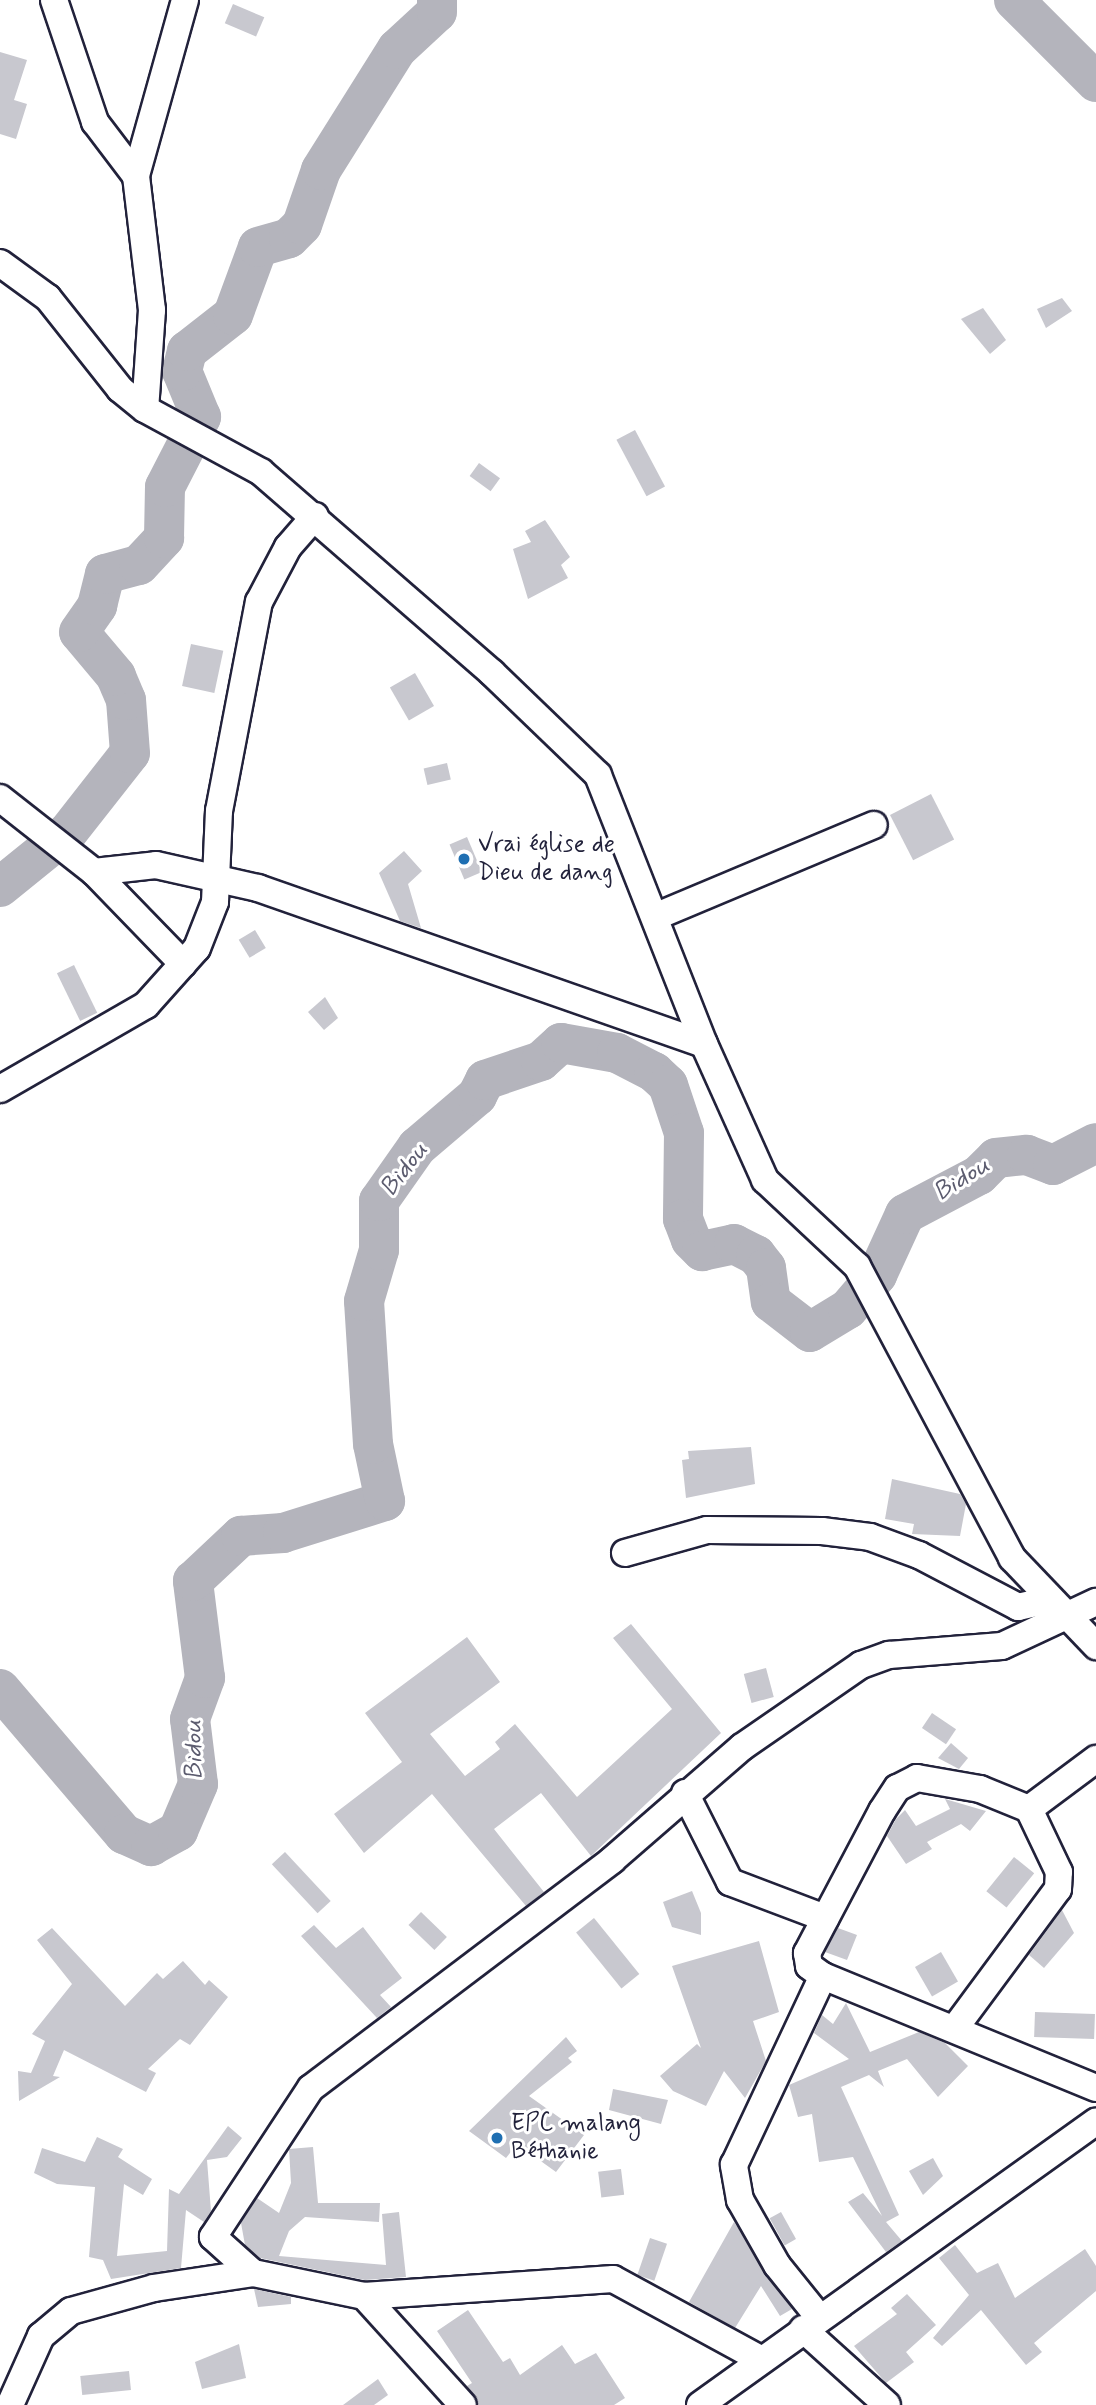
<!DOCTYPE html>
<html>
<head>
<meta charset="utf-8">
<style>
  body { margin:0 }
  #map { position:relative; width:1096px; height:2405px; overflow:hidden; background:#fff; font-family:Mynerve,sans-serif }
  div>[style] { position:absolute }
  .river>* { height:40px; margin:-20px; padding:0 20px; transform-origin:20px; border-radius:20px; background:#b4b4bc }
  .building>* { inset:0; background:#c8c8cf; transform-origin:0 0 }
  .roads { filter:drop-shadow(2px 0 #22223b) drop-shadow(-2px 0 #22223b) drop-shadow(0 2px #22223b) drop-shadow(0 -2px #22223b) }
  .minor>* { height:26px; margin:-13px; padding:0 13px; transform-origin:13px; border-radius:13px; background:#fff }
  .dots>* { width:19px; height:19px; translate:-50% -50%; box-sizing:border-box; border:4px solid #fff; border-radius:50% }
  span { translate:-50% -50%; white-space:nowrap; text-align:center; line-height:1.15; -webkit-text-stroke:6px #fff; paint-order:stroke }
  .poi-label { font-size:24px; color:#22223b }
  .left { translate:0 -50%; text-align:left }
  .water-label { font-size:26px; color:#5c5c6f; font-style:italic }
</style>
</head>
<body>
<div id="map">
  <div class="river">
    <i style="left:1014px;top:0;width:116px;rotate:45deg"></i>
    <i style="left:0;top:887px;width:87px;rotate:-39deg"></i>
    <i style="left:68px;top:832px;width:100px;rotate:-51.9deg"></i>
    <i style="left:130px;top:753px;width:53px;rotate:-94.3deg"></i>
    <i style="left:126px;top:700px;width:26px;rotate:-113deg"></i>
    <i style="left:116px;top:676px;width:57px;rotate:-130.1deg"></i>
    <i style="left:79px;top:632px;width:32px;rotate:-55deg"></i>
    <i style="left:97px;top:606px;width:33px;rotate:-76deg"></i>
    <i style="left:105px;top:574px;width:35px;rotate:-15deg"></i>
    <i style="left:139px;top:565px;width:37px;rotate:-47deg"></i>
    <i style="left:164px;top:538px;width:51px;rotate:-88.9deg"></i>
    <i style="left:165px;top:487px;width:79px;rotate:-62.8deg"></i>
    <i style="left:201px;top:417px;width:50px;rotate:-112.4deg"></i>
    <i style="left:182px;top:371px;width:21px;rotate:-76deg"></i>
    <i style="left:187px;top:351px;width:58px;rotate:-38deg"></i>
    <i style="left:233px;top:315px;width:72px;rotate:-69.8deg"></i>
    <i style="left:258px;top:247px;width:32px;rotate:-16deg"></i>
    <i style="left:289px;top:238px;width:18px;rotate:-45deg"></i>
    <i style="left:302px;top:225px;width:58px;rotate:-70.9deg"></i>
    <i style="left:321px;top:170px;width:143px;rotate:-57.9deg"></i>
    <i style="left:397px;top:49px;width:54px;rotate:-42.8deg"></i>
    <i style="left:437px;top:12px;width:12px;rotate:-90deg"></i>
    <i style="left:0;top:1689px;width:191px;rotate:49.5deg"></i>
    <i style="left:124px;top:1834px;width:30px;rotate:24deg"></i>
    <i style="left:151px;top:1846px;width:31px;rotate:-29deg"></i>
    <i style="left:178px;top:1831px;width:51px;rotate:-66.9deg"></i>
    <i style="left:198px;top:1784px;width:65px;rotate:-97deg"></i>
    <i style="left:190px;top:1719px;width:44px;rotate:-69.9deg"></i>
    <i style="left:205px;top:1678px;width:98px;rotate:-97.1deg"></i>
    <i style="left:193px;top:1581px;width:66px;rotate:-43.2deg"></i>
    <i style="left:241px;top:1536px;width:42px;rotate:-4.1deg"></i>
    <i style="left:283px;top:1533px;width:107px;rotate:-17.4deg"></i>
    <i style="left:385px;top:1501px;width:58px;rotate:-101.9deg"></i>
    <i style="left:373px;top:1444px;width:143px;rotate:-93.6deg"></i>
    <i style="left:364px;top:1301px;width:53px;rotate:-73.6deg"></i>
    <i style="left:379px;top:1250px;width:49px;rotate:-90deg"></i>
    <i style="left:379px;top:1201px;width:66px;rotate:-54.9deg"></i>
    <i style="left:417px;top:1147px;width:79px;rotate:-40.4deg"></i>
    <i style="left:477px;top:1096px;width:18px;rotate:-63deg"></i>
    <i style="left:485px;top:1080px;width:59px;rotate:-18.7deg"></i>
    <i style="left:541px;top:1061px;width:27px;rotate:-42deg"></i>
    <i style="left:561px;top:1043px;width:57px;rotate:10.1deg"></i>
    <i style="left:617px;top:1053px;width:42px;rotate:27.2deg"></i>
    <i style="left:654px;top:1072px;width:19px;rotate:43deg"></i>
    <i style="left:668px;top:1085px;width:51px;rotate:71.6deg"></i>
    <i style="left:684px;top:1133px;width:86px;rotate:90.7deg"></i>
    <i style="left:683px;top:1219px;width:22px;rotate:69deg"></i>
    <i style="left:691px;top:1240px;width:16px;rotate:45deg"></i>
    <i style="left:702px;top:1251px;width:33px;rotate:-12deg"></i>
    <i style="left:734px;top:1244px;width:25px;rotate:27deg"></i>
    <i style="left:756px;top:1255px;width:16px;rotate:52deg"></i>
    <i style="left:766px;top:1268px;width:34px;rotate:82deg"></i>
    <i style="left:771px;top:1302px;width:49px;rotate:37.6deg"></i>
    <i style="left:810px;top:1332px;width:44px;rotate:-31.2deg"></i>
    <i style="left:848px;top:1309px;width:45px;rotate:-49.5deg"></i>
    <i style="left:877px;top:1275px;width:67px;rotate:-65.3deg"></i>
    <i style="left:905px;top:1214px;width:84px;rotate:-27.8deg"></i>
    <i style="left:979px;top:1175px;width:24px;rotate:-45deg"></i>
    <i style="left:996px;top:1158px;width:31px;rotate:-6deg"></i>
    <i style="left:1027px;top:1155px;width:28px;rotate:21deg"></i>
    <i style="left:1053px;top:1165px;width:48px;rotate:-27.1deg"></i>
  </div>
  <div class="building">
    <i style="left:233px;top:4px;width:34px;height:21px;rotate:23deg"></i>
    <i style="clip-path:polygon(0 52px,27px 60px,14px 100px,27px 104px,16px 139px,0 134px)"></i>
    <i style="clip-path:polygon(1062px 298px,1072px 311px,1046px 328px,1037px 309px)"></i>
    <i style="clip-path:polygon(983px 308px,1006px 340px,990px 354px,961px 319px)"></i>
    <i style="left:635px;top:430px;width:64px;height:21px;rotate:62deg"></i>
    <i style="left:479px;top:463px;width:26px;height:16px;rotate:36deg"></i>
    <i style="clip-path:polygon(545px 520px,570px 557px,561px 565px,568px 578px,528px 599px,513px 549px,531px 542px,525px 531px)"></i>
    <i style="left:191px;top:644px;width:33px;height:43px;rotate:12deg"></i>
    <i style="left:415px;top:673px;width:38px;height:29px;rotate:60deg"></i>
    <i style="left:447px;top:763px;width:17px;height:24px;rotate:77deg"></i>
    <i style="left:931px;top:794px;width:51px;height:46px;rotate:63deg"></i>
    <i style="left:467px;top:837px;width:38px;height:19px;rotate:67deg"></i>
    <i style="clip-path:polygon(404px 851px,422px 871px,408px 884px,421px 928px,400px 921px,379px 873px)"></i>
    <i style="left:255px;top:930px;width:21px;height:19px;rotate:59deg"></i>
    <i style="left:74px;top:965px;width:53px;height:19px;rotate:64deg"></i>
    <i style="clip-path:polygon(325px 997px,338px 1018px,324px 1030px,308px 1012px)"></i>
    <i style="clip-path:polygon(751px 1447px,755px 1484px,686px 1498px,682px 1460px,689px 1459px,688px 1451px)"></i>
    <i style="clip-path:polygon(892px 1479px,960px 1494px,966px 1504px,960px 1536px,912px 1534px,914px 1524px,885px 1519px)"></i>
    <i style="clip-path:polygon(631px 1624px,721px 1733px,591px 1856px,541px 1793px,494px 1829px,544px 1892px,526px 1906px,432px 1794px,364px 1853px,334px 1814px,402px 1762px,365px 1713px,467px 1637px,500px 1682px,430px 1734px,465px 1776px,500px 1749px,495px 1742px,515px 1724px,577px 1797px,672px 1709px,613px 1638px)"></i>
    <i style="left:766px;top:1668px;width:30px;height:23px;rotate:75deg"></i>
    <i style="left:932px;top:1713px;width:29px;height:18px;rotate:34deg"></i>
    <i style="clip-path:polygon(951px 1743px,968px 1758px,959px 1769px,938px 1758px)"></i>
    <i style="clip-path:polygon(945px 1799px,986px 1811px,970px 1831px,961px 1824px,927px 1842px,932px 1849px,906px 1864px,887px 1836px,896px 1819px,905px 1810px,916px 1826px,950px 1809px)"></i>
    <i style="left:285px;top:1852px;width:67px;height:18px;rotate:47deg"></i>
    <i style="left:1014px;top:1857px;width:26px;height:44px;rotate:39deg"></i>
    <i style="clip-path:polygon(692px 1891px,701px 1913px,701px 1935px,672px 1927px,663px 1902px)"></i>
    <i style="clip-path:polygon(1062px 1910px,1074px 1933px,1044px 1968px,1029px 1955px)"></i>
    <i style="left:421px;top:1912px;width:36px;height:18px;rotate:44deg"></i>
    <i style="left:594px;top:1918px;width:72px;height:23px;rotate:51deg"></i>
    <i style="clip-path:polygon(314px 1925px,336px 1948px,363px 1927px,402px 1978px,380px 1995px,391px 2007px,377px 2018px,301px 1936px)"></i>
    <i style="clip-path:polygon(52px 1928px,125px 2006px,157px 1973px,163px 1979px,183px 1961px,205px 1985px,209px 1980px,228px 1997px,190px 2045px,180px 2039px,148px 2069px,156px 2073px,146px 2092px,64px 2050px,53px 2076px,60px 2077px,19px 2101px,18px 2071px,31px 2073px,45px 2041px,32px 2034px,72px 1984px,37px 1940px)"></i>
    <i style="clip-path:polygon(838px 1928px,857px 1935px,847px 1960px,825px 1952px)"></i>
    <i style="clip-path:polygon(759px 1941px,779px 2012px,753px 2021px,766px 2061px,745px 2098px,724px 2071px,706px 2106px,673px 2091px,660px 2076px,697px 2044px,701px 2048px,672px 1966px)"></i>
    <i style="left:941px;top:1952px;width:34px;height:30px;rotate:60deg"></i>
    <i style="clip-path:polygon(846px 2003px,870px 2052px,919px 2032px,945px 2043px,968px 2066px,938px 2097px,907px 2059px,878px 2071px,884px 2087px,869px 2075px,841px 2087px,899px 2215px,886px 2222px,902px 2241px,886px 2252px,848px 2202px,863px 2193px,882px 2216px,853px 2157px,819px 2162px,812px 2114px,798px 2117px,789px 2085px,849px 2059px,814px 2033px,822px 2015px,833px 2024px)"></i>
    <i style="left:1035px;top:2012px;width:60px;height:25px;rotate:2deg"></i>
    <i style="clip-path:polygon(566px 2037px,577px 2051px,568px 2058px,572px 2062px,529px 2096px,584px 2135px,556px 2172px,517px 2144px,506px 2158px,469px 2131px)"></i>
    <i style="clip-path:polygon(613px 2089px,668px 2100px,661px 2124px,609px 2110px)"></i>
    <i style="clip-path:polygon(228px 2126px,242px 2138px,227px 2157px,207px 2160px,211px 2211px,204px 2222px,186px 2210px,181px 2268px,111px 2279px,103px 2260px,89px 2257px,95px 2187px,57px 2184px,34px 2173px,42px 2148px,85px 2162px,97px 2137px,123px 2149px,118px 2157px,152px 2179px,143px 2195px,124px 2184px,117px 2256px,167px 2251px,169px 2189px,179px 2194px)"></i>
    <i style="clip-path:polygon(313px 2147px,318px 2203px,380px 2203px,379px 2222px,305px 2217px,289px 2231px,279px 2256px,386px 2265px,382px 2214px,399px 2212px,406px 2277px,365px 2280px,260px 2258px,245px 2245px,241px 2223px,257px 2198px,279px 2213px,291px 2183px,289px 2149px)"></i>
    <i style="clip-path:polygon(933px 2158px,943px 2176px,923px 2195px,909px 2171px)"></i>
    <i style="left:621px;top:2169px;width:26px;height:23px;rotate:83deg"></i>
    <i style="left:781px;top:2212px;width:31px;height:13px;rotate:61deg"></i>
    <i style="clip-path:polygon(734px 2222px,792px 2309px,780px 2316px,761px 2286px,735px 2328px,689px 2302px)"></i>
    <i style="left:650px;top:2238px;width:18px;height:39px;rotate:19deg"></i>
    <i style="clip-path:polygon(955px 2245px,977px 2273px,998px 2263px,1015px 2298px,1085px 2249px,1096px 2266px,1096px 2291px,1034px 2343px,1042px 2352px,1026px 2365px,981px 2310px,942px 2346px,933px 2338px,969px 2295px,939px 2258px)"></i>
    <i style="clip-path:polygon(254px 2289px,291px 2297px,291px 2304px,258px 2307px)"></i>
    <i style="clip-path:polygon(907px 2294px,936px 2325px,906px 2352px,914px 2362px,886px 2383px,854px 2346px,897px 2314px,891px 2308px)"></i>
    <i style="clip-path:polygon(468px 2310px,503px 2362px,510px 2358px,520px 2375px,562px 2345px,575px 2364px,596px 2353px,625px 2398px,614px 2405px,478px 2405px,467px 2386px,472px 2383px,437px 2331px)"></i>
    <i style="clip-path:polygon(239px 2344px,246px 2378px,202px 2389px,195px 2362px)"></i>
    <i style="left:129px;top:2371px;width:19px;height:49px;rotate:84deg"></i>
    <i style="clip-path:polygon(378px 2379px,388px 2395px,374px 2405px,343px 2405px)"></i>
  </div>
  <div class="roads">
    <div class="minor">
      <i style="left:54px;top:0;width:129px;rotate:71.4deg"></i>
      <i style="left:95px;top:122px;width:68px;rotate:52.8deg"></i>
      <i style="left:185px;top:0;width:183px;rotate:105.6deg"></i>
      <i style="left:136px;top:176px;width:135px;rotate:83.2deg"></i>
      <i style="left:152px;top:310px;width:99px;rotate:94deg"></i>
      <i style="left:145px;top:409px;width:132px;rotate:28.5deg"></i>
      <i style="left:261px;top:472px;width:306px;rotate:41deg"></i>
      <i style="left:492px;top:673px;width:147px;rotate:43.9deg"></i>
      <i style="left:598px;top:775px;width:289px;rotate:68.5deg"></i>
      <i style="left:0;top:263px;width:59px;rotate:36.1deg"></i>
      <i style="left:48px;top:298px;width:116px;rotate:51.6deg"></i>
      <i style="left:120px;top:389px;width:32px;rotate:39deg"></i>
      <i style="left:0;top:798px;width:120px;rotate:38.2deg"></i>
      <i style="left:94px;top:872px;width:128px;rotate:45.9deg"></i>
      <i style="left:94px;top:872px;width:62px;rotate:-6.4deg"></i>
      <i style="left:156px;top:865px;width:105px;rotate:12.7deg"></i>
      <i style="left:258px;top:888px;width:472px;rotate:19.3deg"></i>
      <i style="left:704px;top:1044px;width:149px;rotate:65.8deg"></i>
      <i style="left:765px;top:1180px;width:126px;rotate:43.1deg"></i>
      <i style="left:857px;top:1266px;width:331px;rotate:62deg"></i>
      <i style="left:1012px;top:1558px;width:122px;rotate:46.3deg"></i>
      <i style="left:657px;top:916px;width:235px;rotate:-22.8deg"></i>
      <i style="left:0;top:1089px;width:168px;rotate:-29.9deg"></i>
      <i style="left:146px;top:1005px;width:76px;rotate:-48.2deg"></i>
      <i style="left:197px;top:948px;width:49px;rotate:-68.6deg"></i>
      <i style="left:215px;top:902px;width:91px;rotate:-87.5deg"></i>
      <i style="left:219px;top:811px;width:213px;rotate:-79.2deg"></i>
      <i style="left:259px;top:602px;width:62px;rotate:-62.2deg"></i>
      <i style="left:288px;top:547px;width:41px;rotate:-48.9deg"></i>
      <i style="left:625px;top:1553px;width:85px;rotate:-15.7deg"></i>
      <i style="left:707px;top:1530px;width:115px;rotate:0.5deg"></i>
      <i style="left:822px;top:1531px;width:48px;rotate:7.1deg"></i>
      <i style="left:870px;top:1537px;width:52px;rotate:20.2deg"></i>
      <i style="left:919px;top:1555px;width:112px;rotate:27.7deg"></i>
      <i style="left:1018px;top:1607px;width:32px;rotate:-13deg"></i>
      <i style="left:685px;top:1793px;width:100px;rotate:63.2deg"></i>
      <i style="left:730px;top:1882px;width:102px;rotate:20.8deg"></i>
      <i style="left:1029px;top:1809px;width:84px;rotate:-36.7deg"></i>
      <i style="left:955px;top:2028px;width:173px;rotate:-53.5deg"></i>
      <i style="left:1058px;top:1889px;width:17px;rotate:-87deg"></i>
      <i style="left:1059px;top:1872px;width:70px;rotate:-115.5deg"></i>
      <i style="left:1029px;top:1809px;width:53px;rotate:-157.8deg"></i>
      <i style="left:980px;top:1789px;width:64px;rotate:-170.1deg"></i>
      <i style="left:917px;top:1778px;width:22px;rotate:153deg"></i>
      <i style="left:897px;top:1788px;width:27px;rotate:123deg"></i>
      <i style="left:882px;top:1811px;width:161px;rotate:117.8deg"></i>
      <i style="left:807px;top:1953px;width:13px;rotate:81deg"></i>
      <i style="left:809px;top:1966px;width:17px;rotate:36deg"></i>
      <i style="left:823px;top:1976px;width:295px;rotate:22.3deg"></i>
      <i style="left:364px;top:2296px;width:147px;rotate:47.8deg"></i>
      <i style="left:818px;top:2316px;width:65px;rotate:-128.8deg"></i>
      <i style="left:777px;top:2265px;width:75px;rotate:-119.6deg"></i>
      <i style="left:740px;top:2200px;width:36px;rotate:-100deg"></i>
      <i style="left:734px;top:2165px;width:209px;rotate:-64.8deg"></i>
      <i style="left:803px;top:2329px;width:113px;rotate:42.1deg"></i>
      <i style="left:760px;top:2359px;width:167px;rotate:-151.4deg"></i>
      <i style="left:613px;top:2279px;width:250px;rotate:176.1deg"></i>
      <i style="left:364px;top:2296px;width:113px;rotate:-168.3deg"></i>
      <i style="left:253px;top:2273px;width:54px;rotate:-138deg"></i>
      <i style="left:213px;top:2237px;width:178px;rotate:-56.7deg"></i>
      <i style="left:311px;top:2088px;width:378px;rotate:-37.1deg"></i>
      <i style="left:612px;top:1860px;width:172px;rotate:-41deg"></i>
      <i style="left:742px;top:1747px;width:145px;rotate:-34.6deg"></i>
      <i style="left:861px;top:1665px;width:30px;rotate:-20deg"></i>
      <i style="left:889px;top:1655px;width:113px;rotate:-4.6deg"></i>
      <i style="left:1002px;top:1646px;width:104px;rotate:-25.1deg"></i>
      <i style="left:10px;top:2405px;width:76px;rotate:-65.8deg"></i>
      <i style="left:41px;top:2336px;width:39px;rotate:-40deg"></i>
      <i style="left:71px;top:2311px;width:86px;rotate:-15.5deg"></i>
      <i style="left:154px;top:2288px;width:100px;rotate:-8.6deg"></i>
      <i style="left:700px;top:2405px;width:487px;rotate:-35.6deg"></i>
    </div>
  </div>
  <div class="dots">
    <i style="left:464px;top:859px;background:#1f6fb2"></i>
    <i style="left:497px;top:2138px;background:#1f6fb2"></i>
  </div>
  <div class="poi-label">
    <span class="left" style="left:478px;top:859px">Vrai église de<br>Dieu de dang</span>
    <span class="left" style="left:511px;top:2138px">EPC malang<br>Béthanie</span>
  </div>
  <div class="water-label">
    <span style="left:405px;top:1170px;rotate:-52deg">Bidou</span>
    <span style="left:962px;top:1180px;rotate:-32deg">Bidou</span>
    <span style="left:195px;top:1750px;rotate:-91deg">Bidou</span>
  </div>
</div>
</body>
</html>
